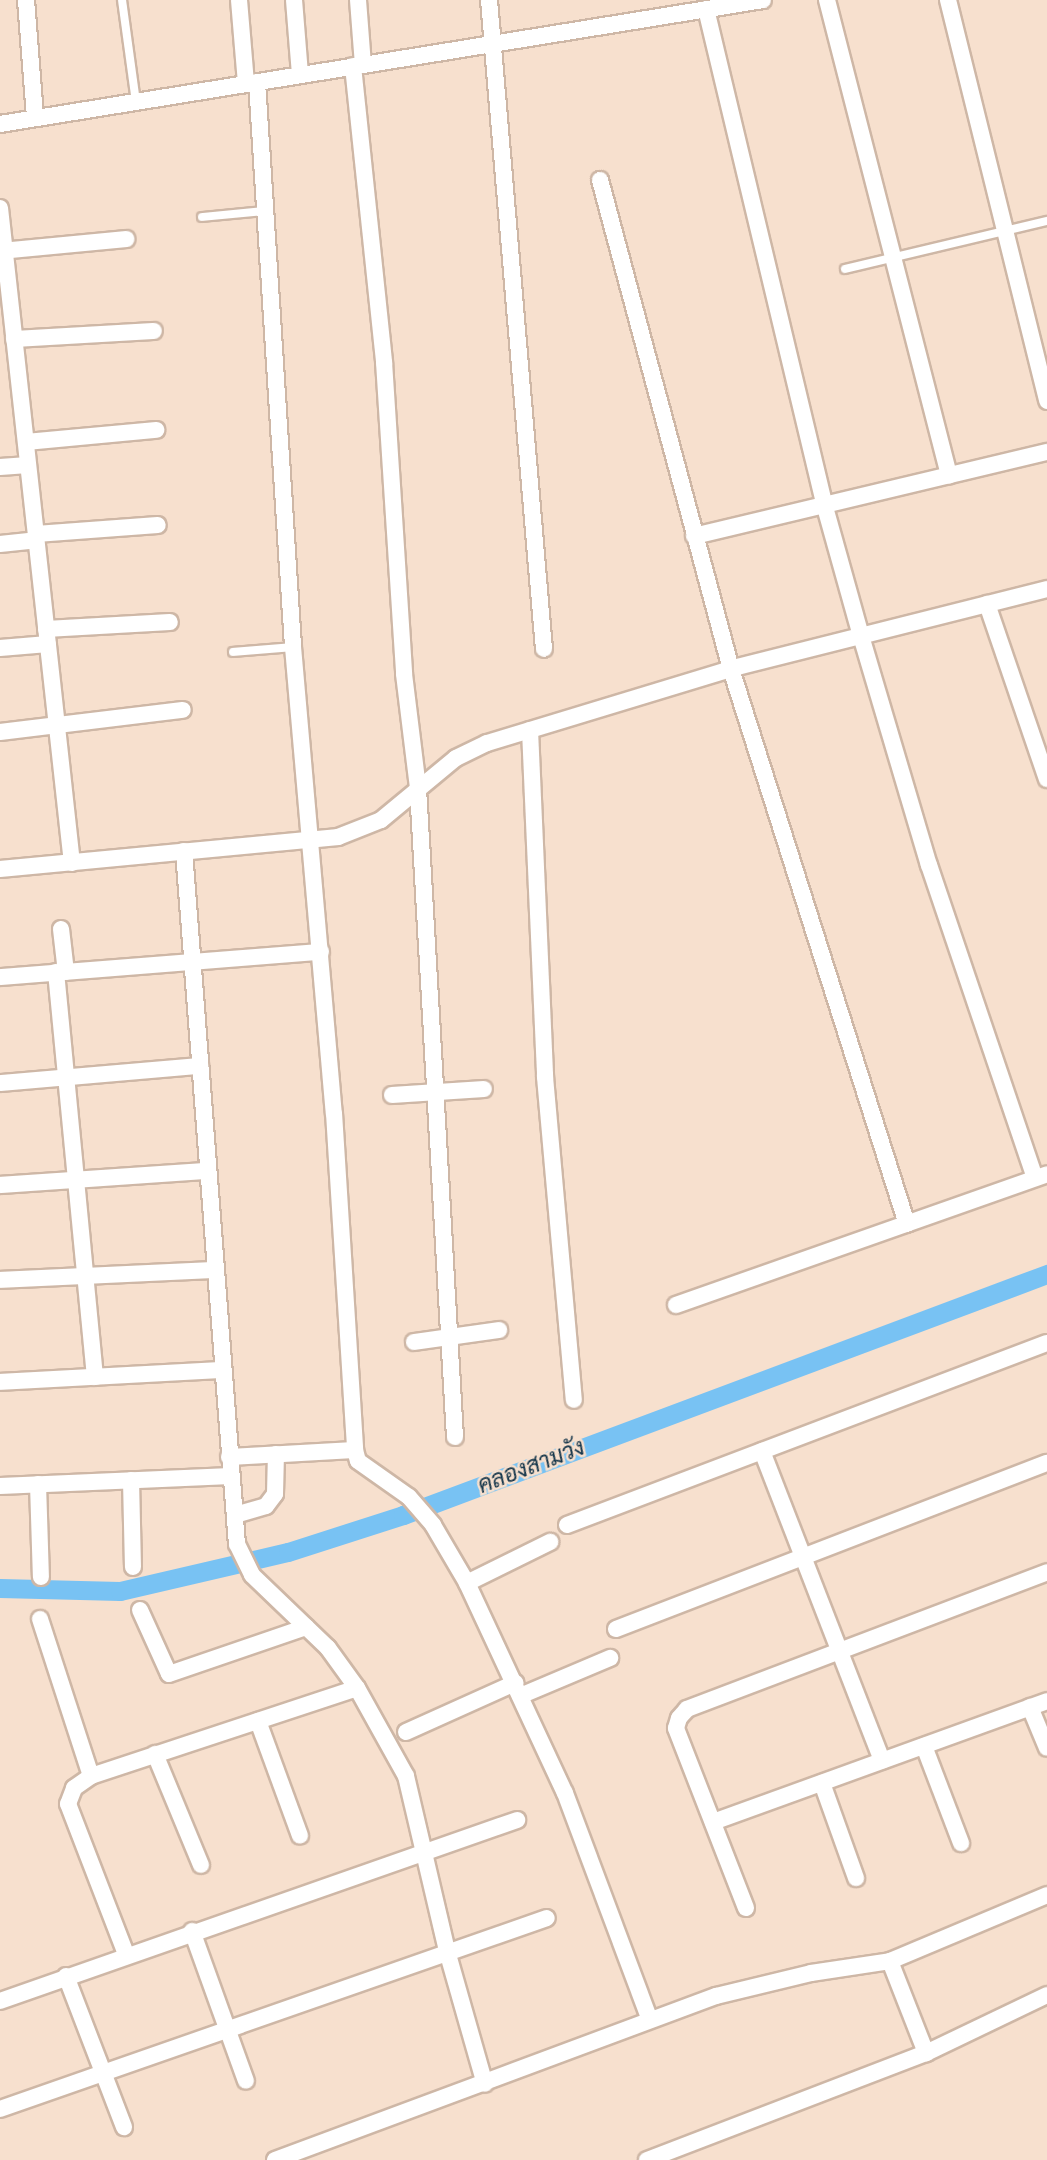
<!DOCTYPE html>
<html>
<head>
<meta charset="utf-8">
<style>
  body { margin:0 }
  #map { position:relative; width:1047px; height:2160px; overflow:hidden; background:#f7e0ce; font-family:Montserrat,Sarabun,sans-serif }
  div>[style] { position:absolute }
  .canal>* { height:19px; margin:-9.5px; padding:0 9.5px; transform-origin:9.5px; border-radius:9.5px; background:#78c2f3 }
  .roads { filter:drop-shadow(2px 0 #ceb7a6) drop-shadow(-2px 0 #ceb7a6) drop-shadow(0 2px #ceb7a6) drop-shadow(0 -2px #ceb7a6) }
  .lane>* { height:8px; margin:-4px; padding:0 4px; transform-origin:4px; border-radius:4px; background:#fff }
  .street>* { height:16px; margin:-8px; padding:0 8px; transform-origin:8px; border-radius:8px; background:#fff }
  span { translate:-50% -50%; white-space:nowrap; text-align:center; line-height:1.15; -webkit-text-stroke:5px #f7e0ce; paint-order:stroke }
  .water-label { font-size:23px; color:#14354a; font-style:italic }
</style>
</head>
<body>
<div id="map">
  <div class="canal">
    <i style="left:0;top:1588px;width:120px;rotate:1.4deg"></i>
    <i style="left:120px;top:1591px;width:172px;rotate:-13.1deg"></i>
    <i style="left:288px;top:1552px;width:121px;rotate:-17.8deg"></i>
    <i style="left:403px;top:1515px;width:688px;rotate:-20.52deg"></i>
  </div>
  <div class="roads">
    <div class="lane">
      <i style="left:122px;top:0;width:103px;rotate:82.2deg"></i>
      <i style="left:202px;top:217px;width:61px;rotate:-5.6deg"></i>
      <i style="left:845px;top:269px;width:208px;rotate:-13.4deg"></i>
      <i style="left:233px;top:652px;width:60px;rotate:-4.8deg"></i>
    </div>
    <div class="street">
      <i style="left:26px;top:0;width:118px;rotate:85.6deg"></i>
      <i style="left:239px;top:0;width:84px;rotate:85.2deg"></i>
      <i style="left:294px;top:0;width:75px;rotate:85.4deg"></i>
      <i style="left:358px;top:0;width:65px;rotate:85.6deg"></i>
      <i style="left:489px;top:0;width:651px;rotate:85.16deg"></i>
      <i style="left:827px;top:0;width:491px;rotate:75.6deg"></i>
      <i style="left:948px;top:0;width:413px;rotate:76.1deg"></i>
      <i style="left:706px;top:9px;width:512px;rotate:76.56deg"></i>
      <i style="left:825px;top:507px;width:134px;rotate:74.4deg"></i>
      <i style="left:861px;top:636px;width:239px;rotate:73.5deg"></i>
      <i style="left:929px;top:865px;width:330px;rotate:71.3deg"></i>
      <i style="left:353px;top:66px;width:298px;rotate:84deg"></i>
      <i style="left:384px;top:362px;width:313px;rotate:86.3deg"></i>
      <i style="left:404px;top:674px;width:115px;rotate:83deg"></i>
      <i style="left:418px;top:788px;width:650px;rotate:86.74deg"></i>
      <i style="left:257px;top:82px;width:566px;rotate:86.35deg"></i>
      <i style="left:293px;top:647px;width:468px;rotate:85deg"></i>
      <i style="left:334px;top:1113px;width:338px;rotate:86.4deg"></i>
      <i style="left:355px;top:1450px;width:11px;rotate:75deg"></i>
      <i style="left:358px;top:1461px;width:62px;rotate:35.2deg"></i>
      <i style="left:409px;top:1497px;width:37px;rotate:49deg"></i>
      <i style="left:433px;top:1525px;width:67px;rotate:59.6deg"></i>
      <i style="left:467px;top:1583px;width:232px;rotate:65deg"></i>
      <i style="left:565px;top:1793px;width:242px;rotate:69.5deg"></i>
      <i style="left:0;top:124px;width:773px;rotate:-9.23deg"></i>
      <i style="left:600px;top:180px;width:506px;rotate:75deg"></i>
      <i style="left:731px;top:669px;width:582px;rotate:72.41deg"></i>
      <i style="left:0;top:208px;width:659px;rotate:83.73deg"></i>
      <i style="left:0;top:251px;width:127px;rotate:-5.4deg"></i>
      <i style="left:14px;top:339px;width:140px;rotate:-3.3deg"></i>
      <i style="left:26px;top:442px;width:131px;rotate:-5.3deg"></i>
      <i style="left:0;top:467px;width:28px;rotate:-4deg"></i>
      <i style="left:36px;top:534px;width:122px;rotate:-4.2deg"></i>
      <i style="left:694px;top:536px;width:363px;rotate:-13.4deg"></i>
      <i style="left:0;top:544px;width:36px;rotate:-6deg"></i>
      <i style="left:987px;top:604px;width:185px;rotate:71.1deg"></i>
      <i style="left:46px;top:629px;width:124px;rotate:-3.2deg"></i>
      <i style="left:0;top:648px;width:48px;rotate:-4.8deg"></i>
      <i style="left:530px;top:730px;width:347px;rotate:87.5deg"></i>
      <i style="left:545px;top:1077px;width:324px;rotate:84.9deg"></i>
      <i style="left:0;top:732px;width:184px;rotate:-6.9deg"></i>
      <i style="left:184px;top:851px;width:695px;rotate:85.63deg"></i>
      <i style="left:237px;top:1544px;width:34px;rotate:64deg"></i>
      <i style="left:252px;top:1575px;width:105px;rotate:43.8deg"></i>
      <i style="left:328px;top:1648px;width:49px;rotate:54.1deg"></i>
      <i style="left:357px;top:1688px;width:101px;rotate:60.9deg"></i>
      <i style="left:406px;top:1776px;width:180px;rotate:76.8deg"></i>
      <i style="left:447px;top:1951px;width:138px;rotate:74.1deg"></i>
      <i style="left:0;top:869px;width:340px;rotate:-5.4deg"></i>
      <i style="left:338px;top:837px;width:46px;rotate:-21.6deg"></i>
      <i style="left:381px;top:820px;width:97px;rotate:-39.6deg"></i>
      <i style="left:456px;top:758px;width:34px;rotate:-26deg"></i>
      <i style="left:487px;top:743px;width:261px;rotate:-16.9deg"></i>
      <i style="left:737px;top:667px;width:320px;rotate:-14.1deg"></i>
      <i style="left:61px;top:929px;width:43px;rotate:83.4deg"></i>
      <i style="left:56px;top:972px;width:407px;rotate:84.5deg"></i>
      <i style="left:0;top:977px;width:322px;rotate:-4.5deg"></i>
      <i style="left:0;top:1083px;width:201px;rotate:-4.9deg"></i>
      <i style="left:392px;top:1095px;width:92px;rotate:-3.7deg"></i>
      <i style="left:0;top:1185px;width:208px;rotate:-3.9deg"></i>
      <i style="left:0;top:1280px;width:216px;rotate:-2.7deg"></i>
      <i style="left:676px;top:1305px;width:393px;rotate:-19.4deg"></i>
      <i style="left:414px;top:1342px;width:86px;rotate:-8deg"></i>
      <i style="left:0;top:1382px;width:222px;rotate:-3.1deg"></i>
      <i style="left:762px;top:1451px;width:332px;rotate:68.8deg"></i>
      <i style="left:229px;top:1457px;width:126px;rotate:-3.2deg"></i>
      <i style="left:131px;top:1480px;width:87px;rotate:88.7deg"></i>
      <i style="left:38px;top:1484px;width:93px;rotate:88.2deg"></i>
      <i style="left:0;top:1486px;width:231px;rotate:-2.5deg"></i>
      <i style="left:235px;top:1515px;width:32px;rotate:-16deg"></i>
      <i style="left:266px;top:1506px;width:15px;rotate:-53deg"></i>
      <i style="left:275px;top:1494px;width:40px;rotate:-88.6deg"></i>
      <i style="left:567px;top:1525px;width:513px;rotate:-20.77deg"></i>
      <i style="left:467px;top:1583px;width:93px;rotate:-26.3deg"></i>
      <i style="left:140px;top:1610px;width:70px;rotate:65.6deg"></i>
      <i style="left:169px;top:1674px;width:145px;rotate:-18.9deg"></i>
      <i style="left:40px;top:1619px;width:165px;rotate:72deg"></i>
      <i style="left:616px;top:1629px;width:462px;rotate:-21.1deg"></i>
      <i style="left:520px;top:1696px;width:98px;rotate:-22.9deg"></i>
      <i style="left:1030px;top:1707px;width:44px;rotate:67.5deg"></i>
      <i style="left:258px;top:1721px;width:122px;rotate:69.9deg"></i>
      <i style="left:406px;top:1732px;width:120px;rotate:-24.2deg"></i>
      <i style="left:924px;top:1746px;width:104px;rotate:69.1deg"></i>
      <i style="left:155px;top:1754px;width:120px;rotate:67.5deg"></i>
      <i style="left:822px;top:1783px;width:101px;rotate:70.3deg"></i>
      <i style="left:713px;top:1822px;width:355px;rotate:-19.9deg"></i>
      <i style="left:746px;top:1908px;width:193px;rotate:-111.3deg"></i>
      <i style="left:676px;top:1728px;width:10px;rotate:-73deg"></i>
      <i style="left:679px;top:1718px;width:12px;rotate:-48deg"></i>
      <i style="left:687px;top:1709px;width:385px;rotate:-20.8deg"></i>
      <i style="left:192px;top:1931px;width:159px;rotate:70.2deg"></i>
      <i style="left:126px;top:1954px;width:161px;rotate:-111.1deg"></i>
      <i style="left:68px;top:1804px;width:17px;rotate:-69deg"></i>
      <i style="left:74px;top:1788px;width:21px;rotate:-35deg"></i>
      <i style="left:91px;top:1776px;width:280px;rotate:-18.3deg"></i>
      <i style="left:890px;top:1961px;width:99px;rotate:68.6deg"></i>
      <i style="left:66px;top:1976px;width:162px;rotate:69deg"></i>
      <i style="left:0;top:2001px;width:548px;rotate:-19.29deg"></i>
      <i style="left:0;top:2109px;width:579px;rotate:-19.25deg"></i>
      <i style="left:275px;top:2160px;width:471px;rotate:-20.4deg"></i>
      <i style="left:716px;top:1996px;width:98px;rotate:-13.6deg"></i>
      <i style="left:811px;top:1973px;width:80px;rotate:-8.6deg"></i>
      <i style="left:890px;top:1961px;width:170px;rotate:-22.8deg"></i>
      <i style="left:647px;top:2160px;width:299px;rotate:-21deg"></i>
      <i style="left:926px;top:2053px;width:134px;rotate:-25.6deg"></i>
    </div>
  </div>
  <div class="water-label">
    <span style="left:531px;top:1466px;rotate:-21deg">คลองสามวัง</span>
  </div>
</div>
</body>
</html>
